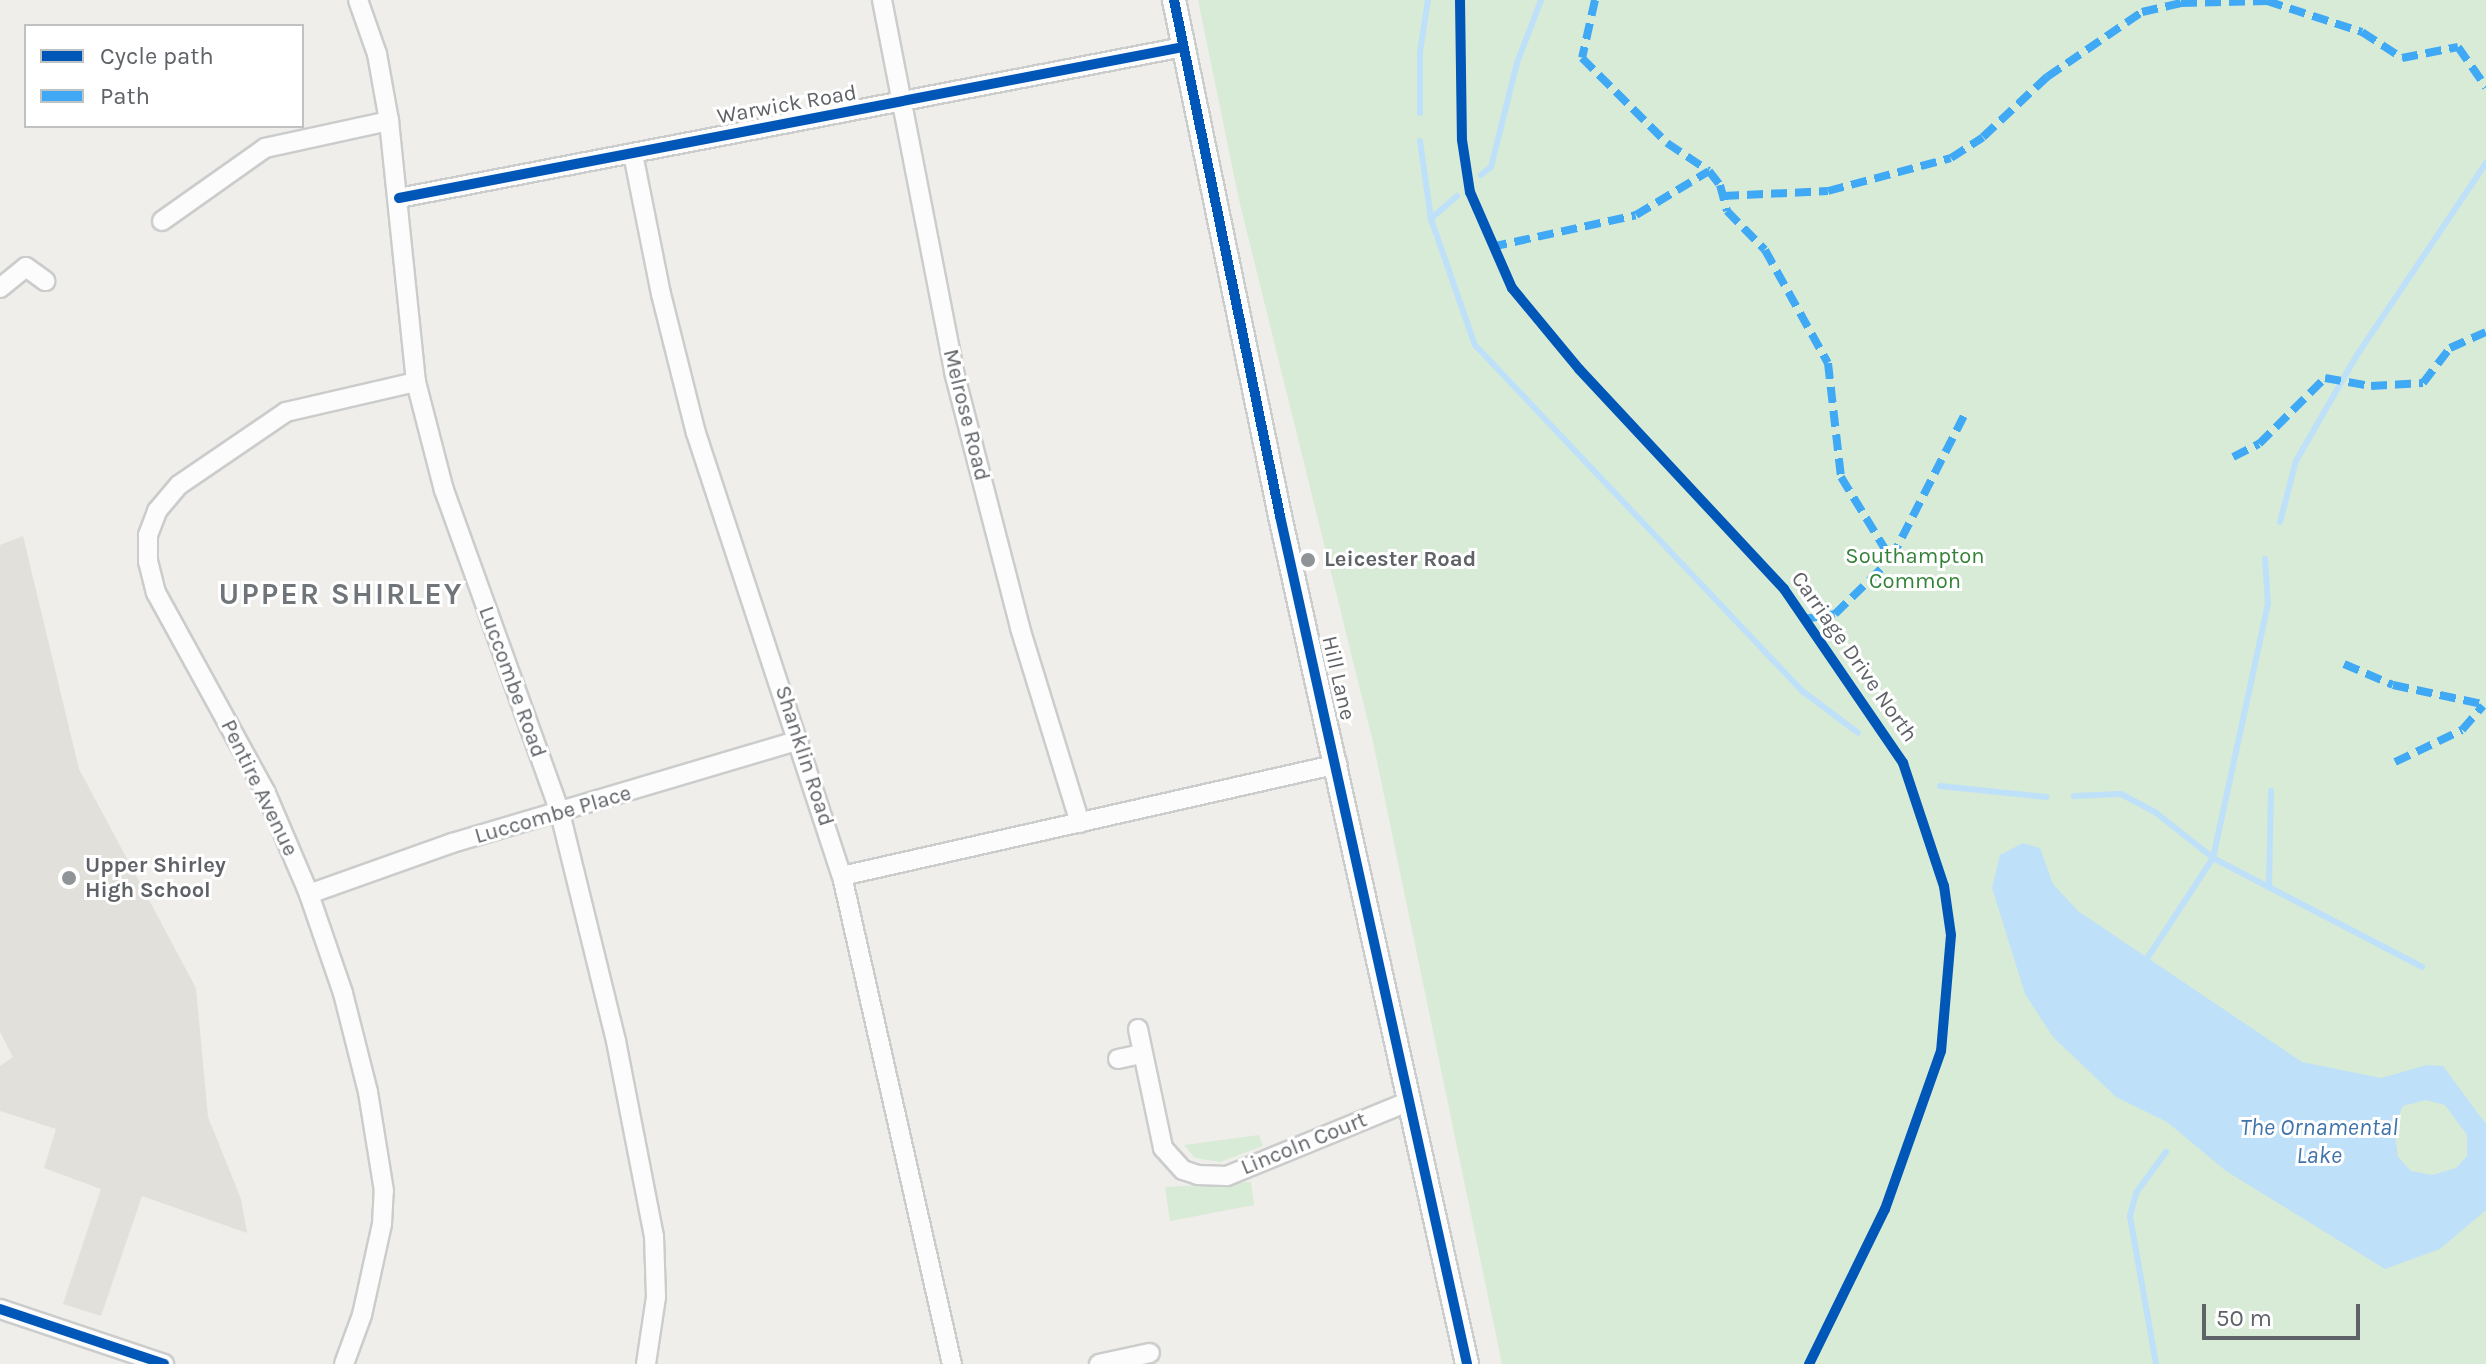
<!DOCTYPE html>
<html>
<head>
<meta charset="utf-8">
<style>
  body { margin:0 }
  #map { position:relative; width:2486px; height:1364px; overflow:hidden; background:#efeeea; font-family:Karla,sans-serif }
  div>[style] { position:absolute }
  .education>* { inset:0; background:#e2e0da }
  .green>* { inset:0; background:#d8ebd6 }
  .water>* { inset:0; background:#bfe0f9 }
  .stream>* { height:6px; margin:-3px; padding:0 3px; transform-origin:3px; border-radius:3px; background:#bfe0f9 }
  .roads { filter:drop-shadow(2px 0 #cbcccc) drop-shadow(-2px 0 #cbcccc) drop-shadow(0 2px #cbcccc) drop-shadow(0 -2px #cbcccc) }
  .minor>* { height:18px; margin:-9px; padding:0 9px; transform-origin:9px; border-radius:9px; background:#fdfcfc }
  .tertiary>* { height:22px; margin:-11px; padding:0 11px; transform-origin:11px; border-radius:11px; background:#fdfcfc }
  .quiet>* { height:8px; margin-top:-4px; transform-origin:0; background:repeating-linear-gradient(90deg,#3fa9f5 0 16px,transparent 0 24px) }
  .cycleway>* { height:10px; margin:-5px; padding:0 5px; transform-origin:5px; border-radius:5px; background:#0057b8 }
  .dots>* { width:22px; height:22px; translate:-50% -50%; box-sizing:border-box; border:4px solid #fff; border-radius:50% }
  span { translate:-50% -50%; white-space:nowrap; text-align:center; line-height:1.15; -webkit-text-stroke:6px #fff; paint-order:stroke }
  .street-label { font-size:22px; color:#5f6368 }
  .park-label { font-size:22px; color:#348238 }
  .poi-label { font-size:22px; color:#5f6368; font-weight:700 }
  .left { translate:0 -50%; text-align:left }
  .water-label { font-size:24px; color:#4174aa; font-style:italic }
  .district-label { font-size:30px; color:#70757a; font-weight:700; letter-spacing:2px }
  .legend { position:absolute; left:24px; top:24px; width:280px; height:104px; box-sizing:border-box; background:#fff; border:2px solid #bfc1c3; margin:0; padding:10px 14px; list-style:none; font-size:24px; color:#5f6368 }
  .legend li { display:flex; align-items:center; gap:16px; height:40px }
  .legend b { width:40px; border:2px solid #bfc1c3 }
  .scale { position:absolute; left:2202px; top:1304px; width:158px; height:36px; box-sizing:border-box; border:4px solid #5f6368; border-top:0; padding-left:10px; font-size:24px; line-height:28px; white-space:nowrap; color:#5f6368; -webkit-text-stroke:6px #fff; paint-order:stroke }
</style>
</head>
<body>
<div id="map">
  <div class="education">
    <i style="clip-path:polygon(23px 536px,79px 769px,196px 988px,208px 1117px,241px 1199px,247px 1233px,142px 1196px,101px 1316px,63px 1304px,101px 1189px,44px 1168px,56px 1129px,0 1111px,0 1066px,13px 1057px,0 1032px,0 545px)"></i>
  </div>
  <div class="green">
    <i style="clip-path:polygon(1198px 0,2486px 0,2486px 1364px,1502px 1364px,1373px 742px,1239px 200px)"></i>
    <i style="clip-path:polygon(1259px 1135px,1263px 1146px,1220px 1162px,1195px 1158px,1184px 1145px)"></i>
    <i style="clip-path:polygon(1251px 1182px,1254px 1205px,1170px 1221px,1165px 1187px)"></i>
  </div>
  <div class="water">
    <i style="clip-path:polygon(evenodd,2023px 843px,2040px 848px,2053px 884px,2078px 911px,2302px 1062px,2381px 1078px,2427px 1065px,2443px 1066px,2486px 1124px,2486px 1210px,2440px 1249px,2385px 1269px,2226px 1171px,2167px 1122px,2116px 1097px,2053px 1037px,2025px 994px,1992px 888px,2000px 855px,2023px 843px,2426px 1100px,2445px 1105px,2467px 1135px,2467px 1156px,2456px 1168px,2432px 1175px,2411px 1171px,2398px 1157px,2394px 1127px,2403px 1106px,2426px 1100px)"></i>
  </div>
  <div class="stream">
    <i style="left:1420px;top:113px;width:61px;rotate:-90deg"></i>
    <i style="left:1420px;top:52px;width:53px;rotate:-81.3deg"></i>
    <i style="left:1420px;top:141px;width:79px;rotate:82deg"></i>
    <i style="left:1481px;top:175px;width:13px;rotate:-39deg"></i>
    <i style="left:1491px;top:167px;width:107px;rotate:-76deg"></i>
    <i style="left:1517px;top:63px;width:67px;rotate:-69.1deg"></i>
    <i style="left:1457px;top:196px;width:35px;rotate:139deg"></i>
    <i style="left:1431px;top:219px;width:133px;rotate:70.8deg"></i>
    <i style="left:1475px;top:345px;width:475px;rotate:46.6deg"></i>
    <i style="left:1801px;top:690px;width:71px;rotate:37deg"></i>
    <i style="left:2280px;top:522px;width:63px;rotate:-75.3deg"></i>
    <i style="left:2296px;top:461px;width:122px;rotate:-60.1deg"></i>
    <i style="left:2357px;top:355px;width:231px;rotate:-56.1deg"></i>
    <i style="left:1940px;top:786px;width:107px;rotate:5.9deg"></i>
    <i style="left:2074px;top:796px;width:47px;rotate:-2.4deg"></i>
    <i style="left:2121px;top:794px;width:38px;rotate:28deg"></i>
    <i style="left:2155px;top:812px;width:74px;rotate:38.4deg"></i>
    <i style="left:2213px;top:858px;width:236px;rotate:27.5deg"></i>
    <i style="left:2269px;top:887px;width:96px;rotate:-88.8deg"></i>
    <i style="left:2148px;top:957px;width:118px;rotate:-56.7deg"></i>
    <i style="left:2213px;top:858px;width:260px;rotate:-77.8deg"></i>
    <i style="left:2268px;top:604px;width:45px;rotate:-93.8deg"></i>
    <i style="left:2156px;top:1364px;width:150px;rotate:-100deg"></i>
    <i style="left:2130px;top:1216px;width:24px;rotate:-75deg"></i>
    <i style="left:2136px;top:1193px;width:51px;rotate:-53.8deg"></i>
  </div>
  <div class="roads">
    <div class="minor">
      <i style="left:358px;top:0;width:57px;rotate:70.6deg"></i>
      <i style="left:377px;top:54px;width:68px;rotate:79.8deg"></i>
      <i style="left:389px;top:121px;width:262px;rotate:84.1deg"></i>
      <i style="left:416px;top:382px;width:112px;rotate:75.5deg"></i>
      <i style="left:444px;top:490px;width:343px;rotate:70.2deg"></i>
      <i style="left:560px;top:813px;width:235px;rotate:76.2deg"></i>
      <i style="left:616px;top:1041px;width:199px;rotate:79deg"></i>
      <i style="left:654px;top:1236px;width:61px;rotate:88.1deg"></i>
      <i style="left:656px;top:1297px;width:68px;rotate:98.5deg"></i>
      <i style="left:882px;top:0;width:379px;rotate:79deg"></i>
      <i style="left:954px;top:372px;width:264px;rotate:75.5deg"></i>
      <i style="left:1020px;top:628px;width:204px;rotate:72.9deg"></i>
      <i style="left:633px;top:154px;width:143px;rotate:78.7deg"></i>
      <i style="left:661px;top:294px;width:143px;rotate:75.9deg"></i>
      <i style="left:696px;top:433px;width:466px;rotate:71.8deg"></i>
      <i style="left:842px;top:876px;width:500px;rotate:77.3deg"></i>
      <i style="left:399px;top:198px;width:798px;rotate:-10.9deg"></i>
      <i style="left:162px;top:221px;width:126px;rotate:-35.3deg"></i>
      <i style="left:265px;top:148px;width:127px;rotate:-12.3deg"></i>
      <i style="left:0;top:288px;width:33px;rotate:-39deg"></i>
      <i style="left:26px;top:267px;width:24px;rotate:36deg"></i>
      <i style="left:842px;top:876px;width:508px;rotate:-12.72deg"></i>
      <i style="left:309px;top:894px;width:152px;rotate:-19.6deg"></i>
      <i style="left:452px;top:843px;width:362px;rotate:-16.5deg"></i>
      <i style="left:1138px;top:1029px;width:122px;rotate:78.1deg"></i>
      <i style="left:1163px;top:1148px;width:30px;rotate:48deg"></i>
      <i style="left:1183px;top:1170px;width:16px;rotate:18deg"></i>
      <i style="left:1198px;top:1175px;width:29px;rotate:2deg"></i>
      <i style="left:1227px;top:1176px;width:195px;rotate:-22.3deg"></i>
      <i style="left:1118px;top:1059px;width:25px;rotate:-12deg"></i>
      <i style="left:0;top:1309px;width:173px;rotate:18.5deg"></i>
      <i style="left:344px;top:1364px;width:52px;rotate:-69.8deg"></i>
      <i style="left:362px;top:1315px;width:93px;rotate:-77.6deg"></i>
      <i style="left:382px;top:1224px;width:33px;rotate:-87deg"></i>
      <i style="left:384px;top:1191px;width:100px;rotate:-99.2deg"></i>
      <i style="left:368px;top:1092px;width:102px;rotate:-104.2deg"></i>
      <i style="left:343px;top:993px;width:105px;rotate:-109deg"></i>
      <i style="left:309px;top:894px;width:112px;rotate:-113.1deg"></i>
      <i style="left:265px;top:791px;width:226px;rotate:-118.8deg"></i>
      <i style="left:156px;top:593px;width:32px;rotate:-104deg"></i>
      <i style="left:148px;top:562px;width:27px;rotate:-90deg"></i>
      <i style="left:148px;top:535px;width:26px;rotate:-69deg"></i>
      <i style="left:157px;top:511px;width:34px;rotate:-50deg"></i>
      <i style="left:179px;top:485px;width:130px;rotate:-34.3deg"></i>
      <i style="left:286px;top:412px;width:133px;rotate:-13deg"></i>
      <i style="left:1099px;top:1364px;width:52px;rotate:-12.2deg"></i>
    </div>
    <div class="tertiary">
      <i style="left:1174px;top:0;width:527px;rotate:78.39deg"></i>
      <i style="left:1280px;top:516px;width:868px;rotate:77.56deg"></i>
    </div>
  </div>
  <div class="quiet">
    <i style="left:1595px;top:0;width:59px;rotate:102.6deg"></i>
    <i style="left:1582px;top:58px;width:120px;rotate:45deg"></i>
    <i style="left:1667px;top:143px;width:50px;rotate:33.7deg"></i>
    <i style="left:1709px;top:171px;width:18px;rotate:52deg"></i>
    <i style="left:1720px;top:185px;width:27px;rotate:75deg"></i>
    <i style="left:1727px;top:211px;width:54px;rotate:45.7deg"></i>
    <i style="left:1765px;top:250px;width:129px;rotate:60.9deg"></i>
    <i style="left:1828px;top:363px;width:115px;rotate:83.5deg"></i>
    <i style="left:1841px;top:477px;width:96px;rotate:58.6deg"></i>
    <i style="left:1723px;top:196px;width:105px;rotate:-2.7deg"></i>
    <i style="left:1828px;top:191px;width:127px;rotate:-15deg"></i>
    <i style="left:1951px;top:158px;width:38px;rotate:-33deg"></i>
    <i style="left:1983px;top:137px;width:88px;rotate:-43.2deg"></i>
    <i style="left:2047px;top:77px;width:115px;rotate:-34.4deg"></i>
    <i style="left:2142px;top:12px;width:40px;rotate:-13deg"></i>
    <i style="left:2181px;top:3px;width:86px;rotate:-1.3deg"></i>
    <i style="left:2267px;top:1px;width:100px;rotate:18.1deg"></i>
    <i style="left:2362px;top:32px;width:48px;rotate:33deg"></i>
    <i style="left:2402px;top:58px;width:57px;rotate:-11.1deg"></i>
    <i style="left:2458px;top:47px;width:49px;rotate:55deg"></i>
    <i style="left:1491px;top:247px;width:148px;rotate:-12.4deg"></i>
    <i style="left:1636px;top:215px;width:85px;rotate:-31.1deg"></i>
    <i style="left:2233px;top:457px;width:29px;rotate:-27deg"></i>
    <i style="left:2259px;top:444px;width:93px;rotate:-45deg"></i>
    <i style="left:2325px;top:378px;width:47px;rotate:9.9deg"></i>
    <i style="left:2371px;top:386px;width:52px;rotate:-3.3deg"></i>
    <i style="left:2423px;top:383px;width:44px;rotate:-52.4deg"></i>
    <i style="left:2450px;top:348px;width:39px;rotate:-24deg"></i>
    <i style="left:1804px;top:619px;width:31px;rotate:-9deg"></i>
    <i style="left:1835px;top:614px;width:78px;rotate:-44.5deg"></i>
    <i style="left:1891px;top:559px;width:163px;rotate:-63deg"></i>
    <i style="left:2344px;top:664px;width:53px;rotate:23.2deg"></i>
    <i style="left:2393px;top:685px;width:95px;rotate:12.1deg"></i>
    <i style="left:2395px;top:762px;width:74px;rotate:-25.5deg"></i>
    <i style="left:2462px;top:730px;width:32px;rotate:-49deg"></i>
  </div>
  <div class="cycleway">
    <i style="left:1174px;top:0;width:527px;rotate:78.39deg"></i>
    <i style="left:1280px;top:516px;width:868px;rotate:77.56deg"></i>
    <i style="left:1460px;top:0;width:140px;rotate:89.2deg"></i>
    <i style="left:1462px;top:140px;width:53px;rotate:81.3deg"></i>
    <i style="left:1470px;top:192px;width:105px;rotate:66.4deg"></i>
    <i style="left:1512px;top:288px;width:105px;rotate:50.4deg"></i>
    <i style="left:1579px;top:369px;width:301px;rotate:47deg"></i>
    <i style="left:1784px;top:589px;width:211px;rotate:55.6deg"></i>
    <i style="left:1903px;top:763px;width:130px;rotate:71.6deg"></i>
    <i style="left:1944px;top:886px;width:49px;rotate:81.9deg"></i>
    <i style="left:1951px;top:935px;width:116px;rotate:94.9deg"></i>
    <i style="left:1941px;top:1051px;width:168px;rotate:109.5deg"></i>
    <i style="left:1885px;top:1209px;width:173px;rotate:116.1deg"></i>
    <i style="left:399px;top:198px;width:798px;rotate:-10.9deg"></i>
    <i style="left:0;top:1309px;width:173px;rotate:18.5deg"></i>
  </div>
  <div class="dots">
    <i style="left:1308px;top:560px;background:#919496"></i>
    <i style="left:69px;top:878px;background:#919496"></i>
  </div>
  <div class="street-label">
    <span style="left:787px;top:105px;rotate:-10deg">Warwick Road</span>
    <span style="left:966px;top:415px;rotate:76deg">Melrose Road</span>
    <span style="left:1854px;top:657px;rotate:55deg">Carriage Drive North</span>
    <span style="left:1338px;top:678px;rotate:77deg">Hill Lane</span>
    <span style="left:512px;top:682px;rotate:70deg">Luccombe Road</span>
    <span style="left:804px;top:756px;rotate:72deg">Shanklin Road</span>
    <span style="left:259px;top:788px;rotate:64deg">Pentire Avenue</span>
    <span style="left:553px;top:815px;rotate:-16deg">Luccombe Place</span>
    <span style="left:1304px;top:1144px;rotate:-22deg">Lincoln Court</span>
  </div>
  <div class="park-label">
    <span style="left:1915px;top:569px">Southampton<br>Common</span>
  </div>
  <div class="poi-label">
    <span class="left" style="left:1324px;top:560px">Leicester Road</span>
    <span class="left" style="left:85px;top:878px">Upper Shirley<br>High School</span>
  </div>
  <div class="water-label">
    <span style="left:2319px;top:1142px">The Ornamental<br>Lake</span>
  </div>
  <div class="district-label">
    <span style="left:341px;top:594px">UPPER SHIRLEY</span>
  </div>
  <ul class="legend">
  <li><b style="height:10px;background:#0057b8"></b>Cycle path</li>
  <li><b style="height:10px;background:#3fa9f5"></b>Path</li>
  </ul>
  <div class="scale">50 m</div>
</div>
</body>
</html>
